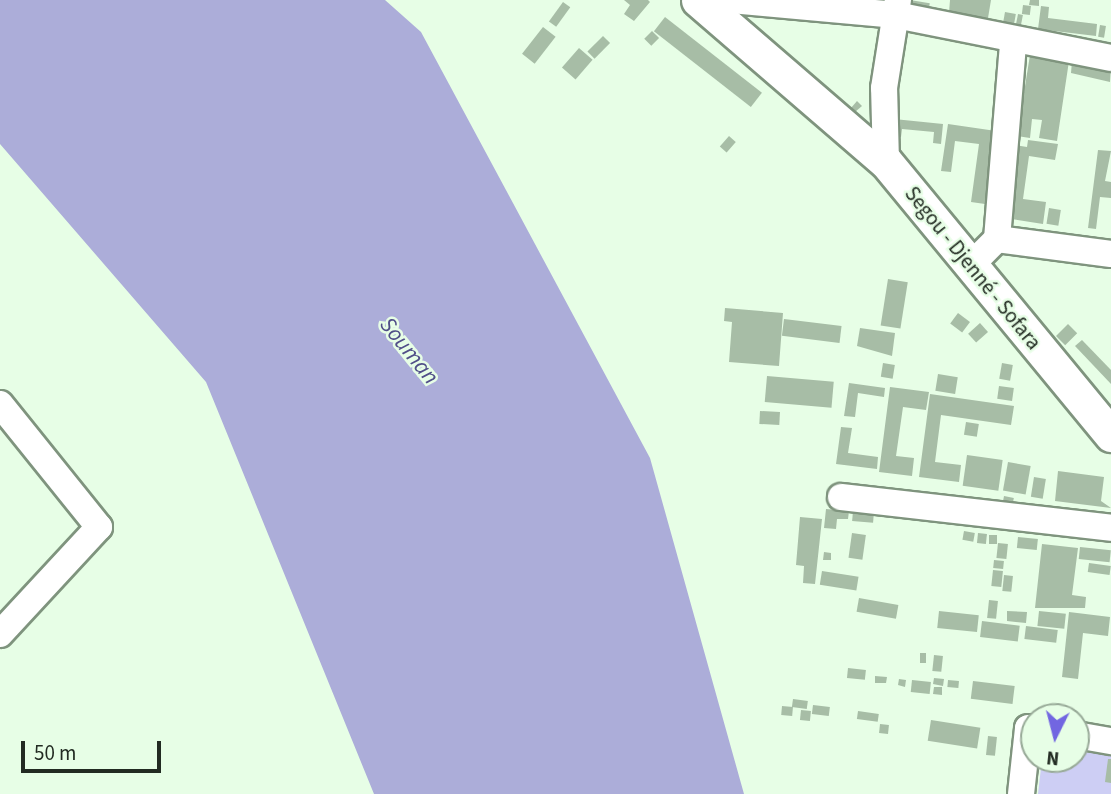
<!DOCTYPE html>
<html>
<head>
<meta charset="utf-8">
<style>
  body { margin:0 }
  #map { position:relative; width:1111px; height:794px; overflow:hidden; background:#e7fee6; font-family:"Source Sans 3",sans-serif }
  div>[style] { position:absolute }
  .green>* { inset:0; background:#cdcef4 }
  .water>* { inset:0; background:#acadd9 }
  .building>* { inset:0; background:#a7bda6; transform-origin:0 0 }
  .roads { filter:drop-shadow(2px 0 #7f947e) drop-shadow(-2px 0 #7f947e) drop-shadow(0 2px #7f947e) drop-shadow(0 -2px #7f947e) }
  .minor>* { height:26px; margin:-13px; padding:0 13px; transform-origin:13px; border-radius:13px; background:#fff }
  .major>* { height:33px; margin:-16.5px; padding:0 16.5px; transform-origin:16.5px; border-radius:16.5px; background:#fff }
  span { translate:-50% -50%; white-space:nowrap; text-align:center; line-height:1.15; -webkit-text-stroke:5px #e7fee6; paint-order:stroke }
  .street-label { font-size:21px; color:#222b22 }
  .water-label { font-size:23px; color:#504e88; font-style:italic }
  .north { position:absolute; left:1020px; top:703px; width:70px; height:70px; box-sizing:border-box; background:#e7fee6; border:2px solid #98aa98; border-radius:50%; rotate:186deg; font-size:19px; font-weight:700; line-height:28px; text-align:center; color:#222b22 }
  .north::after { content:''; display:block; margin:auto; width:24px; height:32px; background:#7266e1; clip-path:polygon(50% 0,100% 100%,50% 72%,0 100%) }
  .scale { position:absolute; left:21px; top:741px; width:140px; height:32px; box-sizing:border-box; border:4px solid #222b22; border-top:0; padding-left:9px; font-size:21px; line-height:24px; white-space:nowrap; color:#222b22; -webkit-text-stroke:5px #e7fee6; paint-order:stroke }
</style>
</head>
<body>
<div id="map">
  <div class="green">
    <i style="clip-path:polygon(1076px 751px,1111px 755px,1111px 794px,1038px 794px,1042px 759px,1076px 759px)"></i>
  </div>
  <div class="water">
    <i style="clip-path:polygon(0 0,385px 0,421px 32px,650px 458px,744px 794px,374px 794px,206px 382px,0 144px)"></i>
  </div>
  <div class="building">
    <i style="clip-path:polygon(624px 0,648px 0,650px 2px,634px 21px,624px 14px,630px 5px)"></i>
    <i style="left:910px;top:0;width:20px;height:11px;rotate:9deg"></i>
    <i style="clip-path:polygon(950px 0,991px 0,988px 18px,949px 13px)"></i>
    <i style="clip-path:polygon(1030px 0,1039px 0,1039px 6px,1029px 5px)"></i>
    <i style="left:563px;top:2px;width:9px;height:24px;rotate:36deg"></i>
    <i style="left:1023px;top:5px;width:8px;height:9px;rotate:7deg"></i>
    <i style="clip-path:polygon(1041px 6px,1049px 7px,1048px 18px,1097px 24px,1096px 36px,1038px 29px)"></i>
    <i style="left:1005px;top:12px;width:11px;height:10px;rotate:10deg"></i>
    <i style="left:1018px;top:14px;width:5px;height:11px;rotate:11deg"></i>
    <i style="left:665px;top:17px;width:123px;height:18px;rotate:38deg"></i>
    <i style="left:1100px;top:25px;width:6px;height:12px;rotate:9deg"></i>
    <i style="left:543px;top:27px;width:16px;height:34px;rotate:38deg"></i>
    <i style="left:652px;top:31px;width:10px;height:11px;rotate:45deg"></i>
    <i style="left:603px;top:36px;width:10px;height:22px;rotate:45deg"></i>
    <i style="left:579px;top:48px;width:18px;height:26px;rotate:41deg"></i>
    <i style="clip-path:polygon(1030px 55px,1069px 61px,1057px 141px,1039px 138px,1042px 120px,1032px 119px,1030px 138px,1017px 136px)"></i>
    <i style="clip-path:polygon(1072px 61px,1111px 65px,1110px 82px,1071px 73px)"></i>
    <i style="clip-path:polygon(857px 101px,862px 106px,855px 112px,851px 108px)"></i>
    <i style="clip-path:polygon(894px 119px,943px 124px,941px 144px,933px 143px,934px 132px,902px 129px,901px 137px,892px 135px)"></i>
    <i style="clip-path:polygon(948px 124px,996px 131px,985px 204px,971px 202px,979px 144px,955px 141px,951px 172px,941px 171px)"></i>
    <i style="left:729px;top:136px;width:9px;height:14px;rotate:41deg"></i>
    <i style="clip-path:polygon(1028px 140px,1058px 144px,1055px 160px,1029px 156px,1023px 199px,1046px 202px,1043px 224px,1005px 218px,1015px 145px,1027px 147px)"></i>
    <i style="clip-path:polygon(1098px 150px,1111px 151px,1105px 181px,1111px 182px,1111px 198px,1100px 197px,1096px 229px,1088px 228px)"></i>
    <i style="left:1049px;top:208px;width:12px;height:16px;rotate:9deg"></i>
    <i style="left:888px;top:279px;width:20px;height:47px;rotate:9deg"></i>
    <i style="clip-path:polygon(725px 308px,783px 313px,779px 366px,729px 362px,732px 322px,724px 321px)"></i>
    <i style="left:958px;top:313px;width:15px;height:13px;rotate:37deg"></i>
    <i style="left:784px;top:319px;width:58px;height:17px;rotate:7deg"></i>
    <i style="left:980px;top:323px;width:12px;height:16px;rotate:48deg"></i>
    <i style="left:1068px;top:324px;width:13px;height:17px;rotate:45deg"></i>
    <i style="clip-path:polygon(860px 328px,895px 333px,892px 356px,857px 346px)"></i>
    <i style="clip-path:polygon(1082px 340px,1111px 370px,1111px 384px,1075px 346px)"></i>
    <i style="left:883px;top:363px;width:12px;height:14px;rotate:9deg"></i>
    <i style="left:1002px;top:363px;width:11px;height:16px;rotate:10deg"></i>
    <i style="left:938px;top:374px;width:20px;height:17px;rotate:9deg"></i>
    <i style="left:767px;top:376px;width:67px;height:26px;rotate:5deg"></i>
    <i style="clip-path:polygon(849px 383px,885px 388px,884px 397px,858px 393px,855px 417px,844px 416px)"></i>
    <i style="left:999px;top:386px;width:15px;height:13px;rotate:8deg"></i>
    <i style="clip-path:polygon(890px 387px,929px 392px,926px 410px,903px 407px,896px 456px,914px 458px,912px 476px,879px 472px)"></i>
    <i style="clip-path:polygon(930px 394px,1014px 406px,1011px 425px,941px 415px,935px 462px,961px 465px,959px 482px,919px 477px)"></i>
    <i style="left:760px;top:411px;width:20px;height:13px;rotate:3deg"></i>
    <i style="left:966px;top:422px;width:13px;height:13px;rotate:9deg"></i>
    <i style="clip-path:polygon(841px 427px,852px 428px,848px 453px,878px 457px,877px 469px,836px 464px)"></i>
    <i style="left:967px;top:455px;width:36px;height:31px;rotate:8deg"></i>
    <i style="left:1008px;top:462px;width:23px;height:29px;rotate:10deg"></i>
    <i style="clip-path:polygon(1058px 471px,1104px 477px,1101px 501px,1111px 508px,1055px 501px)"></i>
    <i style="left:1034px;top:477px;width:12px;height:20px;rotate:9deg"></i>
    <i style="left:1004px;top:496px;width:10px;height:9px;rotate:11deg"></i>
    <i style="clip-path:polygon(826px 509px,849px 511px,848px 519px,837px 519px,836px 529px,824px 528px)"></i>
    <i style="left:853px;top:511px;width:21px;height:10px;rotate:5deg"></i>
    <i style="clip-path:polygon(800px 517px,822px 519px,815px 584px,803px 583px,804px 566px,796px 565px)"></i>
    <i style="left:964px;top:531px;width:11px;height:9px;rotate:10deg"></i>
    <i style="left:852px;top:533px;width:14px;height:25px;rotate:8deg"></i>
    <i style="left:978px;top:533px;width:9px;height:10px;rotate:6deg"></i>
    <i style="left:989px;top:535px;width:8px;height:9px"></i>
    <i style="left:1018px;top:537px;width:20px;height:11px;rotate:6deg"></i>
    <i style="left:998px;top:543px;width:10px;height:15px;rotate:6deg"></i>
    <i style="clip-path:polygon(1042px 544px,1078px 548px,1072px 595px,1086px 597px,1085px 608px,1035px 608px)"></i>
    <i style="left:1080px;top:547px;width:31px;height:12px;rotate:6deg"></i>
    <i style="clip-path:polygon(824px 552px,831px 553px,831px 560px,823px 560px)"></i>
    <i style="left:994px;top:560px;width:10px;height:8px;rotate:6deg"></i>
    <i style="left:1089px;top:563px;width:22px;height:9px;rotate:8deg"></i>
    <i style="left:993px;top:570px;width:10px;height:16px;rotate:6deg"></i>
    <i style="left:822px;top:571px;width:37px;height:14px;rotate:9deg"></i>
    <i style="left:1004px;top:575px;width:9px;height:16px;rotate:6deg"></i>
    <i style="left:859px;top:598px;width:40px;height:14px;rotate:10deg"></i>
    <i style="left:989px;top:600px;width:9px;height:18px;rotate:6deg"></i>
    <i style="left:939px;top:611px;width:40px;height:17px;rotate:6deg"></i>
    <i style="clip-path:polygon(1007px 611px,1027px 612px,1026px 623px,1007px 621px)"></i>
    <i style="left:1039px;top:611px;width:27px;height:15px;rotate:6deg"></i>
    <i style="clip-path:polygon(1069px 612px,1110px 617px,1108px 636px,1083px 633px,1078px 679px,1062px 677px)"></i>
    <i style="left:982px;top:621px;width:38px;height:16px;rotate:7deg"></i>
    <i style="left:1026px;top:626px;width:32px;height:13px;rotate:7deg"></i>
    <i style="left:920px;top:653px;width:6px;height:10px"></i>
    <i style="left:934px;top:655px;width:9px;height:16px;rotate:6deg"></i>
    <i style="left:848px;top:668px;width:18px;height:10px;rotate:6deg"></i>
    <i style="clip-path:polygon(875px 676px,887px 677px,886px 683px,875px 683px)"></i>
    <i style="clip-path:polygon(934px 678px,944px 679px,943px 686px,933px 684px)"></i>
    <i style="clip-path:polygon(899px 679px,906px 680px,905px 687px,898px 685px)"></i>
    <i style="left:912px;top:680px;width:19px;height:12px;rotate:6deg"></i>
    <i style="left:948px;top:680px;width:11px;height:7px;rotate:5deg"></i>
    <i style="left:973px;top:681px;width:42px;height:18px;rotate:7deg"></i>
    <i style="clip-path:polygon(934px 687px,942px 687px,942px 695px,933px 694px)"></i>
    <i style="left:793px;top:699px;width:15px;height:8px;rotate:8deg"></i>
    <i style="left:813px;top:705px;width:17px;height:9px;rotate:7deg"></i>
    <i style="left:782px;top:706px;width:11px;height:9px;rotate:5deg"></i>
    <i style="left:801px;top:710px;width:10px;height:10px;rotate:6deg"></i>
    <i style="left:858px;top:711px;width:21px;height:8px;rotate:8deg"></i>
    <i style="left:931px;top:720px;width:50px;height:21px;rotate:9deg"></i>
    <i style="left:880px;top:724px;width:9px;height:9px;rotate:6deg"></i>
    <i style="left:988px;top:736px;width:9px;height:19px;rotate:6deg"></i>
    <i style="clip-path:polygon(1108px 759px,1111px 759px,1111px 783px,1105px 782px)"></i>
  </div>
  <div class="roads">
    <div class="minor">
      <i style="left:710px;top:10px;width:23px;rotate:-25deg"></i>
      <i style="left:731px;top:0;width:166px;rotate:5.2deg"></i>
      <i style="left:896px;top:15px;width:219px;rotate:11.3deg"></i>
      <i style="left:886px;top:162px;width:74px;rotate:-91.5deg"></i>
      <i style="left:884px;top:88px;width:89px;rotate:-81deg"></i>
      <i style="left:997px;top:239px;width:197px;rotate:-85.3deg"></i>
      <i style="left:974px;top:262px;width:33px;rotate:-45deg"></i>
      <i style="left:997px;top:239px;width:115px;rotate:7.5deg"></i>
      <i style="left:0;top:404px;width:158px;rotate:51.2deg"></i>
      <i style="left:99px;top:527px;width:146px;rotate:132.8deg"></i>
      <i style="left:841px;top:497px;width:272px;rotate:6.5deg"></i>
      <i style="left:1076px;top:735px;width:36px;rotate:10deg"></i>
      <i style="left:1021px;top:794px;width:66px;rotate:-83.9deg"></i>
      <i style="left:1028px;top:728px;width:6px;rotate:9deg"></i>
    </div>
    <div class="major">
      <i style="left:698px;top:0;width:248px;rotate:40.8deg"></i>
      <i style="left:886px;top:162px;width:354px;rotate:50.5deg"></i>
    </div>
  </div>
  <div class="street-label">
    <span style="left:973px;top:268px;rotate:51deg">Segou - Djenné - Sofara</span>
  </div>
  <div class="water-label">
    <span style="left:409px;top:351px;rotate:51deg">Souman</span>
  </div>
  <div class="north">N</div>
  <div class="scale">50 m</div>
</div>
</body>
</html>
